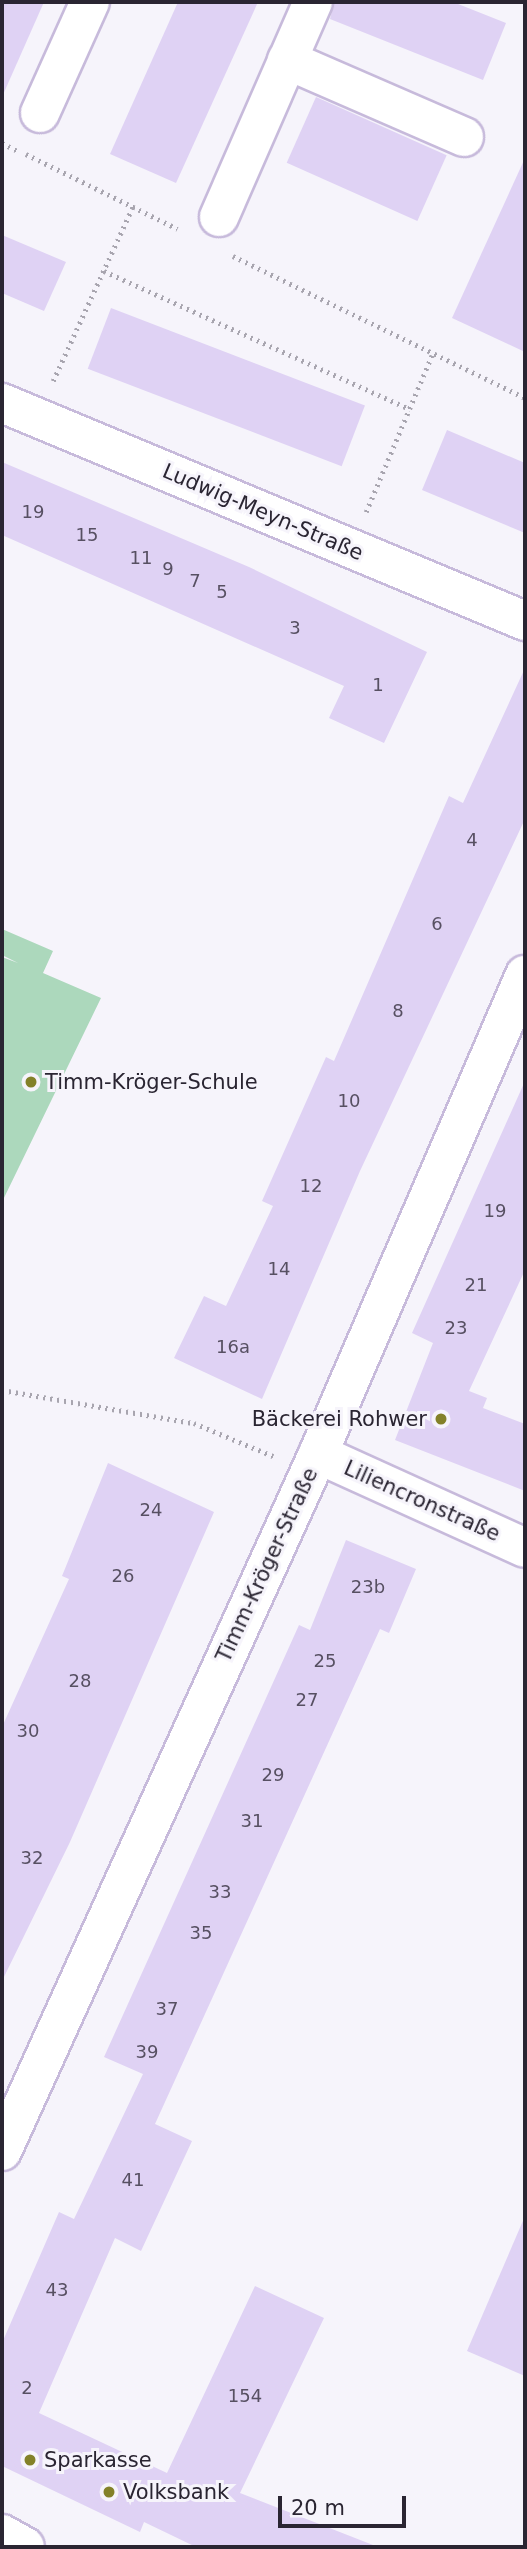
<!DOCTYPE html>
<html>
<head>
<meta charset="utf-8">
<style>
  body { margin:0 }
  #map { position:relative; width:527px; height:2549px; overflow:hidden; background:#f6f4fb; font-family:"DejaVu Sans",sans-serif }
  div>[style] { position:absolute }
  .green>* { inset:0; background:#acd8bc }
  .building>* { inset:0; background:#dfd2f4; transform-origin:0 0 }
  .path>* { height:4.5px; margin-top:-2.25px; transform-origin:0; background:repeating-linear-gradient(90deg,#a8a5af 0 2px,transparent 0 7px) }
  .roads { filter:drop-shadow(2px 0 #c7badb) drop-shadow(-2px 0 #c7badb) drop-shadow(0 2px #c7badb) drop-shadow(0 -2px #c7badb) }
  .minor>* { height:38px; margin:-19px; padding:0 19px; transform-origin:19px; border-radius:19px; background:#fff }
  .dots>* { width:19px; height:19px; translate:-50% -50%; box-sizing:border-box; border:4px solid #f6f4fb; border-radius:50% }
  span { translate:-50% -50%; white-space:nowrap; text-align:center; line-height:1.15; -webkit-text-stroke:6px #f6f4fb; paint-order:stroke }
  .number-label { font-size:18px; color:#575062 }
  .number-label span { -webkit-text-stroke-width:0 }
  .street-label { font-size:21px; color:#2a2532 }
  .poi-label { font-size:21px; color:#2a2532 }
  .left { translate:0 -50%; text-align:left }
  .right { translate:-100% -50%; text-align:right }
  .frame { position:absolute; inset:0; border:4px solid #2a2532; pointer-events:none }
  .scale { position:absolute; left:278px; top:2496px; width:128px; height:32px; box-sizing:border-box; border:4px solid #2a2532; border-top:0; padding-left:9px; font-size:21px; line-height:24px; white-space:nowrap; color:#2a2532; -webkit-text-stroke:5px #f6f4fb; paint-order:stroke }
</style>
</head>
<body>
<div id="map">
  <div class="green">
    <i style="clip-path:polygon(2px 929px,53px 951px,43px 973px,101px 998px,2px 1202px,2px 957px,18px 963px,2px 955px)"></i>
  </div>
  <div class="building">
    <i style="clip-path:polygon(2px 2px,44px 2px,2px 97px)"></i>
    <i style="clip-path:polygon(178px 2px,258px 2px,176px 183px,110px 154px)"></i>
    <i style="clip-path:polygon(334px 2px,453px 2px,506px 23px,483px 80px,330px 19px)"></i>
    <i style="left:316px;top:97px;width:143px;height:72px;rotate:24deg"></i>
    <i style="clip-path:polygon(525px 158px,525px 352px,452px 318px)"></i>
    <i style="clip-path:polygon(2px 235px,66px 262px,44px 311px,2px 293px)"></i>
    <i style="left:111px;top:308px;width:272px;height:65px;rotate:21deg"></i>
    <i style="clip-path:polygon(447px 430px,525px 463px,525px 533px,422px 490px)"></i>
    <i style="clip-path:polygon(2px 462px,249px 567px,427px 652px,384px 743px,329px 718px,344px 686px,2px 535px)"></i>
    <i style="clip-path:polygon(525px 668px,525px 819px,360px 1171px,262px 1399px,174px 1358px,204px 1296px,226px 1306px,273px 1206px,262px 1201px,326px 1057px,334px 1061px,449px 796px,463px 803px)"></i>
    <i style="clip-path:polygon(525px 1081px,525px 1270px,469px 1391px,487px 1398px,483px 1408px,525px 1424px,525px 1491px,395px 1440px,433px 1343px,412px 1333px)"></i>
    <i style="clip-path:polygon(108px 1463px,214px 1512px,70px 1842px,2px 1981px,2px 1727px,69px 1579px,62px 1576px)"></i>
    <i style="clip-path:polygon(346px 1540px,416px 1569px,389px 1633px,380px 1629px,155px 2124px,192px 2141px,141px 2251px,115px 2238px,39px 2413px,167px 2473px,255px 2286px,324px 2318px,240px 2493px,373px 2545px,196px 2547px,144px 2522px,140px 2532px,2px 2466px,2px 2343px,59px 2212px,74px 2219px,143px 2074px,104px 2057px,299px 1625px,310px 1630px)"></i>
    <i style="clip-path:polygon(525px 2216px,525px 2376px,467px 2351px)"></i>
  </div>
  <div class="path">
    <i style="left:2px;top:143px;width:18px;rotate:27deg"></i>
    <i style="left:26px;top:154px;width:169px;rotate:26.3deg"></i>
    <i style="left:233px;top:256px;width:325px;rotate:25.9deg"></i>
    <i style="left:104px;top:271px;width:336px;rotate:24.3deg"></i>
    <i style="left:53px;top:381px;width:192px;rotate:-65.4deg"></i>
    <i style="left:366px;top:512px;width:170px;rotate:-67.2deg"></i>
    <i style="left:2px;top:1390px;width:195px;rotate:9.8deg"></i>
    <i style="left:194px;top:1423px;width:86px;rotate:22.7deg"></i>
  </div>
  <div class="roads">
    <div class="minor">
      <i style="left:287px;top:60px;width:193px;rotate:23.5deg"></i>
      <i style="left:40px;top:113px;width:122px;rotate:-65.8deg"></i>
      <i style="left:219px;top:217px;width:235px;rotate:-66.4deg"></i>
      <i style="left:2px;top:403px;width:567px;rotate:22.63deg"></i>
      <i style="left:318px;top:1454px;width:227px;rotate:24.4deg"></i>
      <i style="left:2px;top:2151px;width:765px;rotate:-65.61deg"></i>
      <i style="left:318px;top:1454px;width:522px;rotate:-66.63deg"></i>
      <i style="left:2px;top:2534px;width:26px;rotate:29deg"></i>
    </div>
  </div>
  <div class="dots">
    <i style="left:31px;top:1082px;background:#838129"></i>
    <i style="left:441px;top:1419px;background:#838129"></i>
    <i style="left:30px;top:2460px;background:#838129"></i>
    <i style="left:109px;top:2492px;background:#838129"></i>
  </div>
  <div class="number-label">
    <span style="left:33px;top:512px">19</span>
    <span style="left:87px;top:535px">15</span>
    <span style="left:141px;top:558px">11</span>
    <span style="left:168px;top:569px">9</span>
    <span style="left:195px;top:581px">7</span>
    <span style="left:222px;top:592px">5</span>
    <span style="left:295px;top:628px">3</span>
    <span style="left:378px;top:685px">1</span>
    <span style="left:472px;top:840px">4</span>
    <span style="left:437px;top:924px">6</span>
    <span style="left:398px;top:1011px">8</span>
    <span style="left:349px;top:1101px">10</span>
    <span style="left:311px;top:1186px">12</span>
    <span style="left:495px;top:1211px">19</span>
    <span style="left:279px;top:1269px">14</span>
    <span style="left:476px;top:1285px">21</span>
    <span style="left:456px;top:1328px">23</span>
    <span style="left:233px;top:1347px">16a</span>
    <span style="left:151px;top:1510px">24</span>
    <span style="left:123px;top:1576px">26</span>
    <span style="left:368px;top:1587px">23b</span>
    <span style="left:325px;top:1661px">25</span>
    <span style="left:80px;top:1681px">28</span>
    <span style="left:307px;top:1700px">27</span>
    <span style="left:28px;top:1731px">30</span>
    <span style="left:273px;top:1775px">29</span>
    <span style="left:252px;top:1821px">31</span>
    <span style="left:32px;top:1858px">32</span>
    <span style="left:220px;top:1892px">33</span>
    <span style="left:201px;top:1933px">35</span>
    <span style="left:167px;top:2009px">37</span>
    <span style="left:147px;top:2052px">39</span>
    <span style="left:133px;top:2180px">41</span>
    <span style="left:57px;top:2290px">43</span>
    <span style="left:27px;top:2388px">2</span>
    <span style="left:245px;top:2396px">154</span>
  </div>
  <div class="street-label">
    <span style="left:263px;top:512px;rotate:23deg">Ludwig-Meyn-Straße</span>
    <span style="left:422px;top:1501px;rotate:24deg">Liliencronstraße</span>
    <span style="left:267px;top:1565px;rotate:-65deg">Timm-Kröger-Straße</span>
  </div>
  <div class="poi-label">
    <span class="left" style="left:45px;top:1082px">Timm-Kröger-Schule</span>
    <span class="right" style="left:427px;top:1419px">Bäckerei Rohwer</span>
    <span class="left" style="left:44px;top:2460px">Sparkasse</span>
    <span class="left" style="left:123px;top:2492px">Volksbank</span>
  </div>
  <div class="frame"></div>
  <div class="scale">20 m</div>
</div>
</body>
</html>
